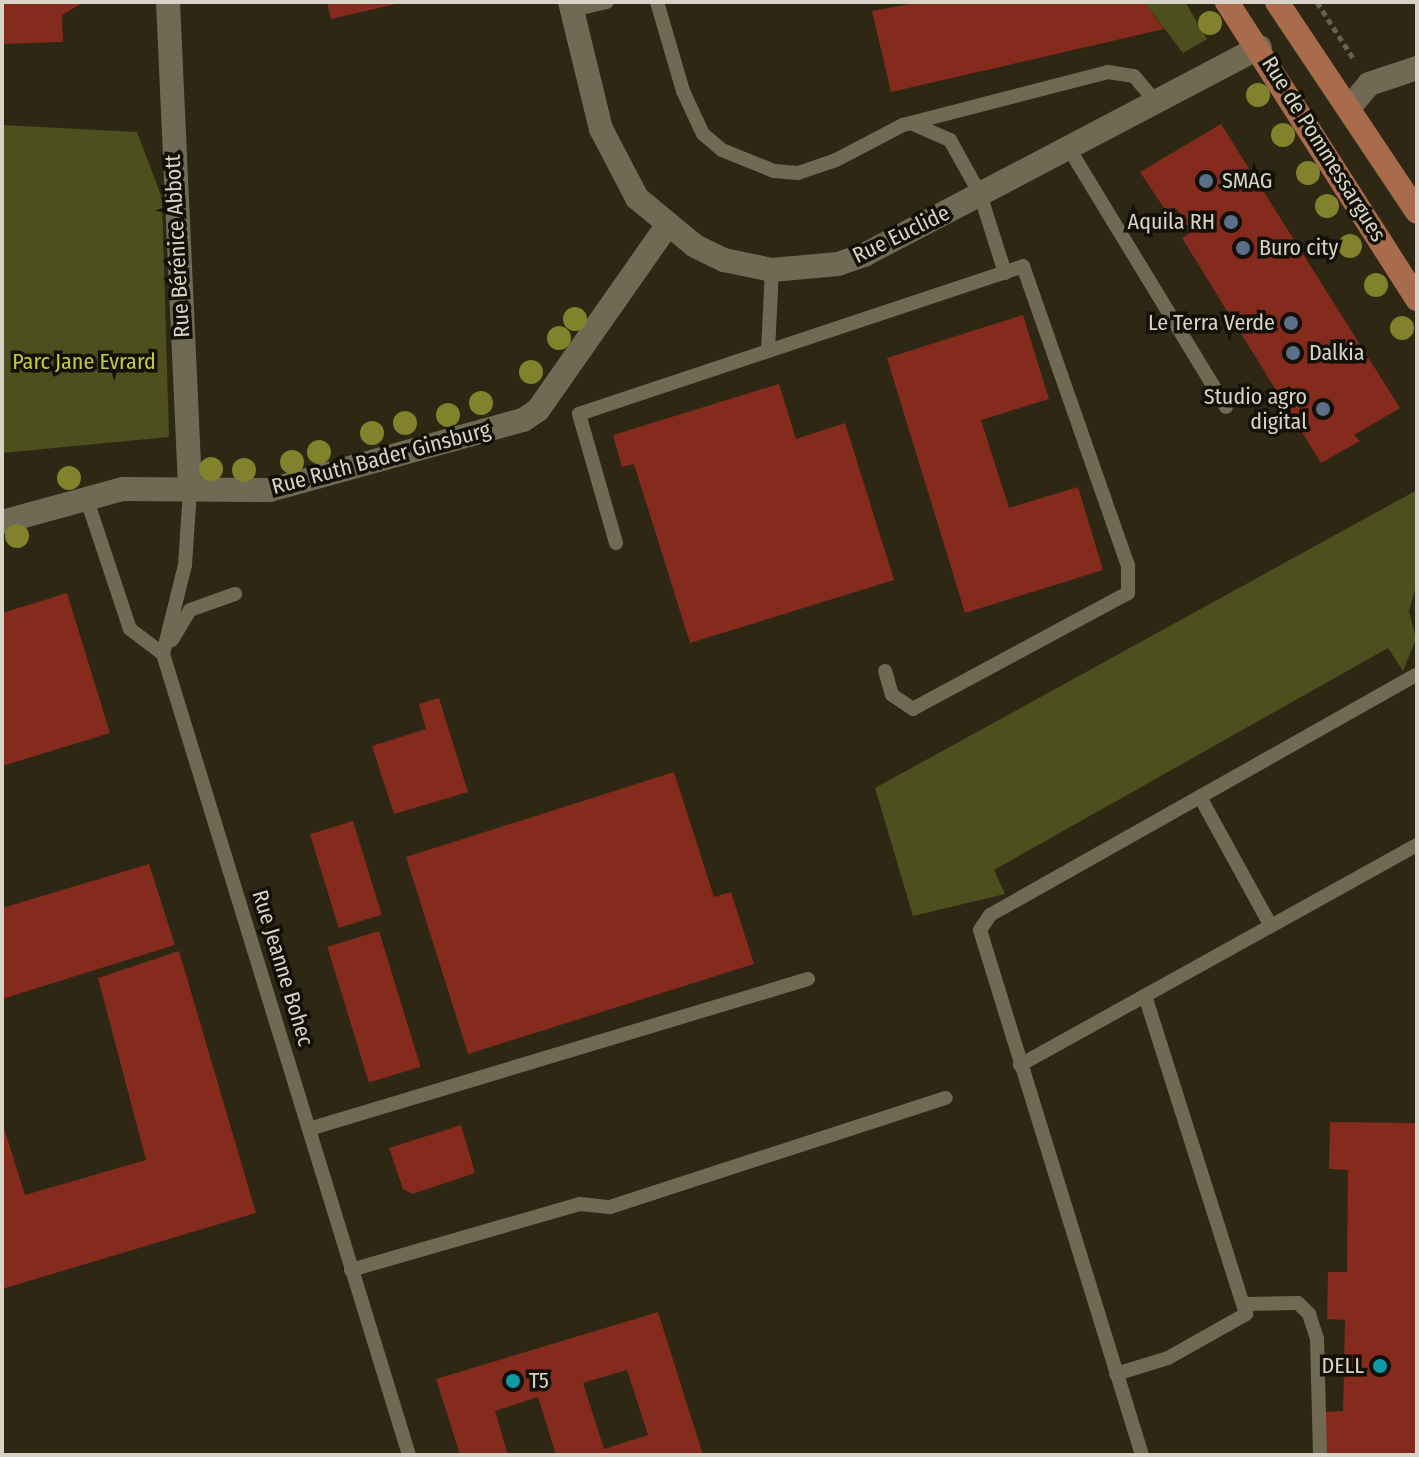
<!DOCTYPE html>
<html>
<head>
<meta charset="utf-8">
<style>
  body { margin:0 }
  #map { position:relative; width:1419px; height:1457px; overflow:hidden; background:#2d2713; font-family:"Fira Sans Condensed",sans-serif }
  div>[style] { position:absolute }
  .green>* { inset:0; background:#4e4f1e }
  .building>* { inset:0; background:#842b1e; transform-origin:0 0 }
  .path>* { height:5px; margin-top:-2.5px; transform-origin:0; background:repeating-linear-gradient(90deg,#666150 0 6px,transparent 0 10px) }
  .service>* { height:14px; margin:-7px; padding:0 7px; transform-origin:7px; border-radius:7px; background:#706a54 }
  .minor>* { height:24px; margin:-12px; padding:0 12px; transform-origin:12px; border-radius:12px; background:#706a54 }
  .primary>* { height:24px; margin:-12px; padding:0 12px; transform-origin:12px; border-radius:12px; background:#a86c4c }
  .trees>* { width:24px; height:24px; margin:-12px; border-radius:50%; background:#82812c }
  .dots>* { width:22px; height:22px; translate:-50% -50%; box-sizing:border-box; border:4px solid #121007; border-radius:50% }
  span { translate:-50% -50%; white-space:nowrap; text-align:center; line-height:1.15; -webkit-text-stroke:7px #121007; paint-order:stroke }
  .street-label { font-size:22px; color:#d7d4c7 }
  .poi-label { font-size:22px; color:#d7d4c7 }
  .left { translate:0 -50%; text-align:left }
  .right { translate:-100% -50%; text-align:right }
  .park-label { font-size:22px; color:#c7ca41 }
  .frame { position:absolute; inset:0; border:4px solid #d7d4c7; pointer-events:none }
</style>
</head>
<body>
<div id="map">
  <div class="green">
    <i style="clip-path:polygon(1144px 2px,1185px 2px,1207px 39px,1183px 53px)"></i>
    <i style="clip-path:polygon(2px 125px,137px 132px,162px 198px,169px 437px,2px 453px)"></i>
    <i style="clip-path:polygon(1417px 490px,1417px 582px,1409px 611px,1416px 639px,1403px 671px,1388px 648px,994px 870px,1005px 894px,913px 916px,875px 788px)"></i>
  </div>
  <div class="building">
    <i style="clip-path:polygon(2px 2px,84px 2px,62px 15px,63px 42px,2px 44px)"></i>
    <i style="clip-path:polygon(327px 2px,400px 2px,400px 3px,331px 19px)"></i>
    <i style="clip-path:polygon(920px 2px,1144px 2px,1164px 29px,891px 92px,872px 11px)"></i>
    <i style="clip-path:polygon(1221px 124px,1400px 408px,1354px 435px,1360px 441px,1321px 463px,1182px 238px,1190px 233px,1177px 209px,1168px 214px,1140px 172px)"></i>
    <i style="clip-path:polygon(1023px 315px,1049px 399px,981px 420px,1009px 508px,1078px 487px,1103px 570px,965px 613px,887px 358px)"></i>
    <i style="clip-path:polygon(779px 384px,796px 439px,845px 423px,894px 580px,690px 643px,634px 464px,622px 467px,613px 435px)"></i>
    <i style="clip-path:polygon(67px 593px,110px 733px,2px 766px,2px 613px)"></i>
    <i style="clip-path:polygon(439px 698px,468px 792px,394px 814px,372px 746px,426px 729px,419px 704px)"></i>
    <i style="clip-path:polygon(674px 772px,714px 897px,731px 892px,754px 964px,468px 1054px,406px 857px)"></i>
    <i style="left:353px;top:821px;width:98px;height:45px;rotate:73deg"></i>
    <i style="clip-path:polygon(149px 864px,175px 945px,2px 999px,2px 908px)"></i>
    <i style="left:379px;top:931px;width:142px;height:54px;rotate:73deg"></i>
    <i style="clip-path:polygon(179px 951px,256px 1213px,2px 1289px,2px 1122px,25px 1195px,146px 1160px,98px 978px)"></i>
    <i style="clip-path:polygon(1330px 1122px,1417px 1123px,1417px 1455px,1324px 1455px,1325px 1412px,1343px 1411px,1345px 1320px,1327px 1319px,1328px 1272px,1347px 1272px,1348px 1170px,1329px 1169px)"></i>
    <i style="clip-path:polygon(461px 1125px,475px 1173px,412px 1194px,403px 1189px,389px 1148px)"></i>
    <i style="clip-path:polygon(evenodd,658px 1312px,703px 1455px,556px 1455px,538px 1397px,495px 1411px,508px 1455px,460px 1455px,436px 1379px,658px 1312px,627px 1370px,648px 1435px,604px 1449px,583px 1383px,627px 1370px)"></i>
  </div>
  <div class="path">
    <i style="left:1317px;top:2px;width:70px;rotate:57.2deg"></i>
  </div>
  <div class="service">
    <i style="left:657px;top:2px;width:93px;rotate:73.7deg"></i>
    <i style="left:683px;top:91px;width:47px;rotate:65.1deg"></i>
    <i style="left:703px;top:134px;width:25px;rotate:40deg"></i>
    <i style="left:722px;top:150px;width:56px;rotate:22deg"></i>
    <i style="left:774px;top:171px;width:24px;rotate:5deg"></i>
    <i style="left:798px;top:173px;width:40px;rotate:-18.9deg"></i>
    <i style="left:836px;top:160px;width:76px;rotate:-27.6deg"></i>
    <i style="left:903px;top:125px;width:212px;rotate:-14.5deg"></i>
    <i style="left:1108px;top:72px;width:26px;rotate:9deg"></i>
    <i style="left:1134px;top:76px;width:33px;rotate:50deg"></i>
    <i style="left:572px;top:10px;width:36px;rotate:-13deg"></i>
    <i style="left:911px;top:123px;width:43px;rotate:23.6deg"></i>
    <i style="left:950px;top:140px;width:62px;rotate:60.9deg"></i>
    <i style="left:980px;top:194px;width:83px;rotate:72.4deg"></i>
    <i style="left:1068px;top:147px;width:304px;rotate:58.7deg"></i>
    <i style="left:768px;top:351px;width:81px;rotate:-87.2deg"></i>
    <i style="left:190px;top:490px;width:75px;rotate:93.8deg"></i>
    <i style="left:185px;top:565px;width:92px;rotate:103.9deg"></i>
    <i style="left:163px;top:654px;width:838px;rotate:72.93deg"></i>
    <i style="left:86px;top:497px;width:139px;rotate:71.6deg"></i>
    <i style="left:130px;top:629px;width:41px;rotate:37.1deg"></i>
    <i style="left:616px;top:543px;width:134px;rotate:-106deg"></i>
    <i style="left:579px;top:414px;width:468px;rotate:-18.4deg"></i>
    <i style="left:1023px;top:266px;width:317px;rotate:70.7deg"></i>
    <i style="left:1128px;top:565px;width:28px;rotate:90deg"></i>
    <i style="left:1128px;top:593px;width:244px;rotate:151.7deg"></i>
    <i style="left:913px;top:709px;width:25px;rotate:-146deg"></i>
    <i style="left:892px;top:695px;width:25px;rotate:-106deg"></i>
    <i style="left:172px;top:640px;width:35px;rotate:-59deg"></i>
    <i style="left:190px;top:610px;width:48px;rotate:-19.6deg"></i>
    <i style="left:1200px;top:797px;width:147px;rotate:61.2deg"></i>
    <i style="left:1020px;top:1065px;width:454px;rotate:-29deg"></i>
    <i style="left:309px;top:1129px;width:521px;rotate:-16.73deg"></i>
    <i style="left:351px;top:1270px;width:238px;rotate:-16.1deg"></i>
    <i style="left:580px;top:1204px;width:30px;rotate:6deg"></i>
    <i style="left:610px;top:1207px;width:353px;rotate:-18deg"></i>
    <i style="left:1246px;top:1304px;width:52px;rotate:-1.1deg"></i>
    <i style="left:1298px;top:1303px;width:16px;rotate:45deg"></i>
    <i style="left:1309px;top:1314px;width:26px;rotate:72deg"></i>
    <i style="left:1317px;top:1339px;width:116px;rotate:88.5deg"></i>
    <i style="left:1116px;top:1374px;width:54px;rotate:-17.1deg"></i>
    <i style="left:1168px;top:1358px;width:90px;rotate:-29.4deg"></i>
    <i style="left:1246px;top:1314px;width:334px;rotate:-107.6deg"></i>
    <i style="left:1142px;top:1455px;width:549px;rotate:-107.15deg"></i>
    <i style="left:980px;top:930px;width:18px;rotate:-56deg"></i>
    <i style="left:990px;top:915px;width:490px;rotate:-29.4deg"></i>
  </div>
  <div class="minor">
    <i style="left:168px;top:2px;width:488px;rotate:87.4deg"></i>
    <i style="left:570px;top:2px;width:131px;rotate:76.3deg"></i>
    <i style="left:601px;top:129px;width:78px;rotate:62.4deg"></i>
    <i style="left:637px;top:198px;width:75px;rotate:39.6deg"></i>
    <i style="left:695px;top:246px;width:32px;rotate:26deg"></i>
    <i style="left:724px;top:260px;width:49px;rotate:11.8deg"></i>
    <i style="left:772px;top:270px;width:66px;rotate:-5.2deg"></i>
    <i style="left:838px;top:264px;width:28px;rotate:-19deg"></i>
    <i style="left:864px;top:255px;width:447px;rotate:-27.7deg"></i>
    <i style="left:1349px;top:108px;width:31px;rotate:-50deg"></i>
    <i style="left:1369px;top:84px;width:51px;rotate:-18.4deg"></i>
    <i style="left:2px;top:522px;width:125px;rotate:-15.3deg"></i>
    <i style="left:123px;top:489px;width:147px;rotate:0.4deg"></i>
    <i style="left:270px;top:490px;width:263px;rotate:-15.5deg"></i>
    <i style="left:523px;top:420px;width:18px;rotate:-34deg"></i>
    <i style="left:538px;top:410px;width:223px;rotate:-55deg"></i>
  </div>
  <div class="primary">
    <i style="left:1227px;top:2px;width:353px;rotate:57.4deg"></i>
    <i style="left:1277px;top:2px;width:252px;rotate:56.3deg"></i>
  </div>
  <div class="trees">
    <i style="left:1210px;top:23px"></i>
    <i style="left:1258px;top:95px"></i>
    <i style="left:1283px;top:135px"></i>
    <i style="left:1308px;top:173px"></i>
    <i style="left:1327px;top:206px"></i>
    <i style="left:1350px;top:246px"></i>
    <i style="left:1376px;top:285px"></i>
    <i style="left:575px;top:319px"></i>
    <i style="left:1402px;top:328px"></i>
    <i style="left:559px;top:338px"></i>
    <i style="left:531px;top:372px"></i>
    <i style="left:481px;top:403px"></i>
    <i style="left:448px;top:415px"></i>
    <i style="left:405px;top:423px"></i>
    <i style="left:372px;top:433px"></i>
    <i style="left:319px;top:452px"></i>
    <i style="left:292px;top:462px"></i>
    <i style="left:211px;top:469px"></i>
    <i style="left:244px;top:470px"></i>
    <i style="left:69px;top:478px"></i>
    <i style="left:17px;top:536px"></i>
  </div>
  <div class="dots">
    <i style="left:1206px;top:181px;background:#5c6f8a"></i>
    <i style="left:1231px;top:222px;background:#5c6f8a"></i>
    <i style="left:1243px;top:248px;background:#5c6f8a"></i>
    <i style="left:1291px;top:323px;background:#5c6f8a"></i>
    <i style="left:1293px;top:353px;background:#5c6f8a"></i>
    <i style="left:1323px;top:409px;background:#5c6f8a"></i>
    <i style="left:1380px;top:1366px;background:#0f9aa8"></i>
    <i style="left:513px;top:1381px;background:#0f9aa8"></i>
  </div>
  <div class="street-label">
    <span style="left:1324px;top:149px;rotate:58deg">Rue de Pommessargues</span>
    <span style="left:901px;top:234px;rotate:-26deg">Rue Euclide</span>
    <span style="left:177px;top:246px;rotate:-93deg">Rue Bérénice Abbott</span>
    <span style="left:381px;top:458px;rotate:-15deg">Rue Ruth Bader Ginsburg</span>
    <span style="left:283px;top:968px;rotate:73deg">Rue Jeanne Bohec</span>
  </div>
  <div class="poi-label">
    <span class="left" style="left:1222px;top:181px">SMAG</span>
    <span class="right" style="left:1215px;top:222px">Aquila RH</span>
    <span class="left" style="left:1259px;top:248px">Buro city</span>
    <span class="right" style="left:1275px;top:323px">Le Terra Verde</span>
    <span class="left" style="left:1309px;top:353px">Dalkia</span>
    <span class="right" style="left:1307px;top:409px">Studio agro<br>digital</span>
    <span class="right" style="left:1364px;top:1366px">DELL</span>
    <span class="left" style="left:529px;top:1381px">T5</span>
  </div>
  <div class="park-label">
    <span style="left:84px;top:362px">Parc Jane Evrard</span>
  </div>
  <div class="frame"></div>
</div>
</body>
</html>
